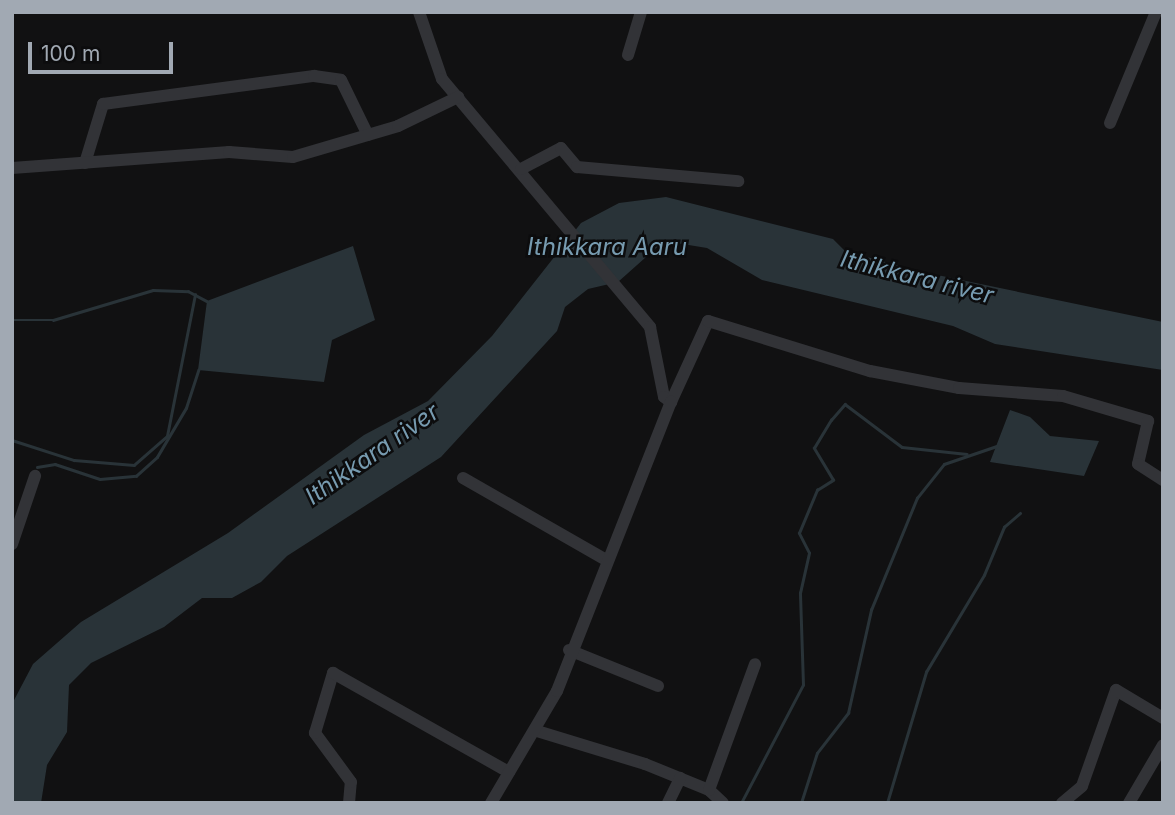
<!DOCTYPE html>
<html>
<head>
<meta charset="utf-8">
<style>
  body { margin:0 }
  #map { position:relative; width:1175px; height:815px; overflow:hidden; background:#111112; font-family:Inter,sans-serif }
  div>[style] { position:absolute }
  .water>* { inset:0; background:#293338 }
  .stream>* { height:2.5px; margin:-1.25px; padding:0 1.25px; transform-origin:1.25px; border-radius:1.25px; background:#293338 }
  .minor>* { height:12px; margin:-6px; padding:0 6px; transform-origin:6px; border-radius:6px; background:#323337 }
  span { translate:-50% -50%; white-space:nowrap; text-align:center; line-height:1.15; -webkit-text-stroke:5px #0c0c0d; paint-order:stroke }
  .water-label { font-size:24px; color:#779bb0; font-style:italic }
  .frame { position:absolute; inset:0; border:14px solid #a1a9b3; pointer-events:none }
  .scale { position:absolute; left:28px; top:42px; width:145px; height:32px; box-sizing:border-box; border:4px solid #a1a9b3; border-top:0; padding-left:9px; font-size:21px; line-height:24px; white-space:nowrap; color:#a1a9b3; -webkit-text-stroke:5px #0c0c0d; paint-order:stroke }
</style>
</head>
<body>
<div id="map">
  <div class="water">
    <i style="clip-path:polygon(666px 197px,833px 239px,845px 251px,918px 271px,1163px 322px,1163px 370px,995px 344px,953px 326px,762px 280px,707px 248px,664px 241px,618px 282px,588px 289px,565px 307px,557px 331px,441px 457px,287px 556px,261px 582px,232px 598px,202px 598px,164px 627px,91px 663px,69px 685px,67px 732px,47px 765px,41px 803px,12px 803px,12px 704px,33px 664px,81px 622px,228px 533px,364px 435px,428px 401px,492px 336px,581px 223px,619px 203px)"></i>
    <i style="clip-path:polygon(353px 246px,375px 320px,332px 340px,324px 382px,198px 370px,207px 301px)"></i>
    <i style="clip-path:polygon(1010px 410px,1030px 417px,1050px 436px,1099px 441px,1084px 476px,990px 462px)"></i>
  </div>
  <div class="stream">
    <i style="left:12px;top:320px;width:41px"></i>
    <i style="left:53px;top:320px;width:104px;rotate:-16.7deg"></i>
    <i style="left:153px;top:290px;width:35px;rotate:2deg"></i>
    <i style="left:188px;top:291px;width:21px;rotate:28deg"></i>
    <i style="left:12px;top:440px;width:65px;rotate:17.9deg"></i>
    <i style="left:74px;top:460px;width:60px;rotate:4.8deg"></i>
    <i style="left:134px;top:465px;width:44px;rotate:-41.3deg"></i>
    <i style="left:167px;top:436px;width:144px;rotate:-78.8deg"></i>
    <i style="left:37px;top:467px;width:18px;rotate:-9deg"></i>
    <i style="left:55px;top:464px;width:47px;rotate:18.4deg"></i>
    <i style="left:100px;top:479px;width:36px;rotate:-5deg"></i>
    <i style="left:136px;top:476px;width:28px;rotate:-42deg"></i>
    <i style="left:157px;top:457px;width:57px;rotate:-59.4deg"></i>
    <i style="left:186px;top:408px;width:40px;rotate:-72deg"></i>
    <i style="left:741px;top:803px;width:133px;rotate:-62.3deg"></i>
    <i style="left:803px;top:685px;width:92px;rotate:-91.9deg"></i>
    <i style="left:800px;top:593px;width:41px;rotate:-77.3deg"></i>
    <i style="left:809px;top:553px;width:22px;rotate:-117deg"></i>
    <i style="left:799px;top:533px;width:47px;rotate:-67.3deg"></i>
    <i style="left:817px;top:490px;width:19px;rotate:-32deg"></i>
    <i style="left:833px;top:480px;width:37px;rotate:-121deg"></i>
    <i style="left:814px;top:448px;width:33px;rotate:-59deg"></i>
    <i style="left:831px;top:420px;width:21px;rotate:-49deg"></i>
    <i style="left:845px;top:404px;width:71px;rotate:37deg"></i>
    <i style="left:902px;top:447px;width:65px;rotate:6.1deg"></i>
    <i style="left:801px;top:803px;width:52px;rotate:-72.3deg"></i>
    <i style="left:817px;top:753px;width:51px;rotate:-52.2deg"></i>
    <i style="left:848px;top:713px;width:106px;rotate:-77.4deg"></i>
    <i style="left:871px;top:610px;width:121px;rotate:-67.7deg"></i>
    <i style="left:917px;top:498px;width:43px;rotate:-51.5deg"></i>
    <i style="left:944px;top:464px;width:56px;rotate:-18.8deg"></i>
    <i style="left:887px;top:803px;width:137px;rotate:-73.4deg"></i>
    <i style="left:926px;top:672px;width:113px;rotate:-59.1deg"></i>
    <i style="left:984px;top:575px;width:52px;rotate:-67.4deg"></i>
    <i style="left:1004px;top:527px;width:21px;rotate:-41deg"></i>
  </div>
  <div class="minor">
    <i style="left:419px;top:12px;width:71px;rotate:71.1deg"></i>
    <i style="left:442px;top:79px;width:324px;rotate:50deg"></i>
    <i style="left:650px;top:327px;width:71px;rotate:78.7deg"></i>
    <i style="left:664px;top:397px;width:9px;rotate:36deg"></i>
    <i style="left:671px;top:402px;width:89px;rotate:-65.4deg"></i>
    <i style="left:708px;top:321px;width:170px;rotate:17.2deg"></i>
    <i style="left:870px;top:371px;width:91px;rotate:10.8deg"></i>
    <i style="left:959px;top:388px;width:104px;rotate:4.4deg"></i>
    <i style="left:1063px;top:396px;width:89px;rotate:16.4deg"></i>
    <i style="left:1148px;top:421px;width:44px;rotate:103.1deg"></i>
    <i style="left:1138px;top:464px;width:30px;rotate:33deg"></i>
    <i style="left:628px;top:55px;width:45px;rotate:-73.2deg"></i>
    <i style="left:1110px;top:123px;width:120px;rotate:-67.5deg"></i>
    <i style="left:85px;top:163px;width:62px;rotate:-73deg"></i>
    <i style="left:103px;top:104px;width:213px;rotate:-7.6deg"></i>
    <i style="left:314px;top:76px;width:27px;rotate:8deg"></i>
    <i style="left:341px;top:80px;width:61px;rotate:63.9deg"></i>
    <i style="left:12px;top:168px;width:218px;rotate:-4.2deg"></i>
    <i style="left:229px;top:152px;width:64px;rotate:4.5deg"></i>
    <i style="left:293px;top:157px;width:109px;rotate:-16.4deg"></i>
    <i style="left:398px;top:126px;width:67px;rotate:-25.8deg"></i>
    <i style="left:521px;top:169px;width:45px;rotate:-27.7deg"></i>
    <i style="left:561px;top:148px;width:25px;rotate:50deg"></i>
    <i style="left:577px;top:167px;width:162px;rotate:5deg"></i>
    <i style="left:463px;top:478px;width:165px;rotate:29.8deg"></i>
    <i style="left:12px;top:544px;width:72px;rotate:-71.3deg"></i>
    <i style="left:569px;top:650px;width:96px;rotate:22deg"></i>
    <i style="left:537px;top:731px;width:113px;rotate:17deg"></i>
    <i style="left:645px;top:764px;width:69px;rotate:22.1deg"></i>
    <i style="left:709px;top:790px;width:19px;rotate:43deg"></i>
    <i style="left:709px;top:790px;width:134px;rotate:-69.9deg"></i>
    <i style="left:349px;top:803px;width:21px;rotate:-85deg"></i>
    <i style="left:351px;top:782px;width:61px;rotate:-126.3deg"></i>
    <i style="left:315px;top:733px;width:63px;rotate:-73.3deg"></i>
    <i style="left:333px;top:673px;width:202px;rotate:29.4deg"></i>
    <i style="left:491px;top:803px;width:130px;rotate:-59.5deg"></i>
    <i style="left:557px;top:691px;width:311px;rotate:-68.5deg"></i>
    <i style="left:668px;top:803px;width:28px;rotate:-64deg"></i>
    <i style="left:1062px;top:803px;width:26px;rotate:-40deg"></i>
    <i style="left:1082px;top:786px;width:102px;rotate:-70.5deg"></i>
    <i style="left:1116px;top:690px;width:55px;rotate:30.8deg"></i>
    <i style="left:1129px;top:803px;width:67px;rotate:-59.6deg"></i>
  </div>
  <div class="water-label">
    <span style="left:607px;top:247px">Ithikkara Aaru</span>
    <span style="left:917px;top:277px;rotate:14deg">Ithikkara river</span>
    <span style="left:372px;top:454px;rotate:-35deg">Ithikkara river</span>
  </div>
  <div class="frame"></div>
  <div class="scale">100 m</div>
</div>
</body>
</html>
